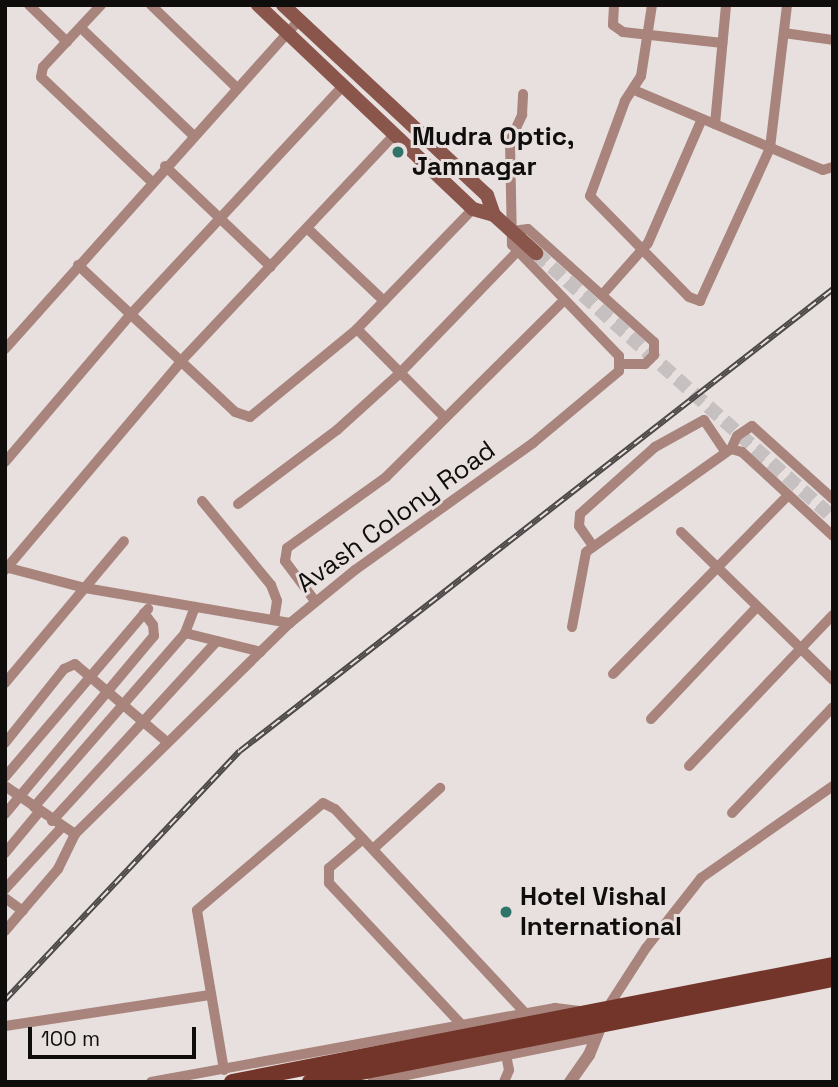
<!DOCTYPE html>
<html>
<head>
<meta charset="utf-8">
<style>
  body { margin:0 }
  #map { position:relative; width:838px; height:1087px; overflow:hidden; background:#e7e0df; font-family:"Space Grotesk",sans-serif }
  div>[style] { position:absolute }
  .secondary-tunnel>* { height:14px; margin-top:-7px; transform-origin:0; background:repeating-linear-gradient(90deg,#c7c0c0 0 14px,transparent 0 21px) }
  .minor>* { height:10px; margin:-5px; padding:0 5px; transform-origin:5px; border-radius:5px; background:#a9847c }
  .tertiary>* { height:12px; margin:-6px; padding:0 6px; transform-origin:6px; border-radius:6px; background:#a9847c }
  .secondary>* { height:14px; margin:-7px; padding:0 7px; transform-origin:7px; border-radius:7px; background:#8a564c }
  .primary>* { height:16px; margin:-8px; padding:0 8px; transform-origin:8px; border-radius:8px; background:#733529 }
  .rail>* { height:6px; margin-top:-3px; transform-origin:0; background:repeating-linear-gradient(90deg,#e7e0df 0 10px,#4b4847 0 20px); box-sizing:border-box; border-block:2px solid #4b4847 }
  .dots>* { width:19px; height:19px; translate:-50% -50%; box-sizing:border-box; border:4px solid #e7e0df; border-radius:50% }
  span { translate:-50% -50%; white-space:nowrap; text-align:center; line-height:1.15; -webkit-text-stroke:6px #e7e0df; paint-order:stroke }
  .poi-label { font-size:26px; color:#100e0d; font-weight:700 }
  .left { translate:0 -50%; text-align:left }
  .street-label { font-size:26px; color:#100e0d }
  .frame { position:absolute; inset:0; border:7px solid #100e0d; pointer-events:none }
  .scale { position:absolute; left:28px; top:1027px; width:168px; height:32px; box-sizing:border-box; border:4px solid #100e0d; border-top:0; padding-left:9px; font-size:21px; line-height:24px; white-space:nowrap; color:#100e0d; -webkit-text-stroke:5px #e7e0df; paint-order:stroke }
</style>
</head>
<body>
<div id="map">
  <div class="secondary-tunnel">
    <i style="left:536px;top:253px;width:398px;rotate:41.7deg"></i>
  </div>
  <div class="minor">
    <i style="left:29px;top:5px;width:53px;rotate:44.2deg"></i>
    <i style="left:101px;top:5px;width:85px;rotate:133.1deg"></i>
    <i style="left:43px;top:67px;width:10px;rotate:101deg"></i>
    <i style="left:41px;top:77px;width:153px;rotate:43.4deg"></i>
    <i style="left:151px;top:5px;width:120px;rotate:44deg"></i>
    <i style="left:614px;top:5px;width:20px;rotate:93deg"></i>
    <i style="left:613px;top:25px;width:12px;rotate:35deg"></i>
    <i style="left:623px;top:32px;width:100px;rotate:6.3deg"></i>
    <i style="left:652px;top:5px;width:72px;rotate:98.8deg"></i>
    <i style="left:641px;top:76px;width:30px;rotate:123deg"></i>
    <i style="left:625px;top:101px;width:101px;rotate:110.2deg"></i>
    <i style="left:590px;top:196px;width:141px;rotate:45.6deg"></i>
    <i style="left:689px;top:297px;width:12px;rotate:20deg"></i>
    <i style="left:700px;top:301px;width:168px;rotate:-65.4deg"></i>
    <i style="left:770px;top:148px;width:144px;rotate:-83.2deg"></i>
    <i style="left:81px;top:28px;width:156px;rotate:43.7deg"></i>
    <i style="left:784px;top:33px;width:49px;rotate:8.1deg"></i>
    <i style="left:634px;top:90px;width:205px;rotate:22.9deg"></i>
    <i style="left:823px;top:170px;width:10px;rotate:-17deg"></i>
    <i style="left:715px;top:124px;width:120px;rotate:-84.7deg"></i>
    <i style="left:165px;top:166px;width:146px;rotate:43.6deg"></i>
    <i style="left:307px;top:228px;width:106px;rotate:43.5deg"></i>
    <i style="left:513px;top:231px;width:15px;rotate:-8deg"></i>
    <i style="left:528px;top:229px;width:169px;rotate:41.9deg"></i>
    <i style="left:654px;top:342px;width:13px;rotate:90deg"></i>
    <i style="left:654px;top:355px;width:13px;rotate:135deg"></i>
    <i style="left:645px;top:364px;width:23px;rotate:180deg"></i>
    <i style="left:78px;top:265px;width:215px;rotate:43.1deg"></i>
    <i style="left:235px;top:412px;width:16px;rotate:18deg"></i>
    <i style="left:250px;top:417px;width:139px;rotate:-39.4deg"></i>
    <i style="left:357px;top:329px;width:167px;rotate:-46deg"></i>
    <i style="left:602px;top:295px;width:69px;rotate:-48.5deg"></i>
    <i style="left:648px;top:243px;width:135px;rotate:-66.5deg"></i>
    <i style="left:357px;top:329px;width:125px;rotate:45.3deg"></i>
    <i style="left:5px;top:349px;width:441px;rotate:-48.2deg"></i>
    <i style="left:731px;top:449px;width:14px;rotate:-65deg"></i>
    <i style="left:737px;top:436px;width:18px;rotate:-34deg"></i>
    <i style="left:752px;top:426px;width:109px;rotate:42deg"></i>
    <i style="left:5px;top:462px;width:196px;rotate:-49.6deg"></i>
    <i style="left:132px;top:313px;width:310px;rotate:-47.1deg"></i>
    <i style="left:202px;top:501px;width:109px;rotate:50.6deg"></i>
    <i style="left:271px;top:585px;width:17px;rotate:69deg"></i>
    <i style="left:277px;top:601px;width:19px;rotate:99deg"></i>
    <i style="left:238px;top:504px;width:124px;rotate:-36.8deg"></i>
    <i style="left:337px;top:430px;width:85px;rotate:-42.1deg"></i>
    <i style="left:400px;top:373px;width:168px;rotate:-46deg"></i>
    <i style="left:681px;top:532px;width:212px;rotate:44.2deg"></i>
    <i style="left:593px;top:546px;width:24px;rotate:-125deg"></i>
    <i style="left:579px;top:526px;width:12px;rotate:-85deg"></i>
    <i style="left:580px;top:514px;width:101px;rotate:-41.8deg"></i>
    <i style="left:655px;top:447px;width:56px;rotate:-28.9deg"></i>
    <i style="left:704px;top:420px;width:37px;rotate:56deg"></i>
    <i style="left:5px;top:567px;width:83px;rotate:14.7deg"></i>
    <i style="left:85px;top:588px;width:208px;rotate:9.7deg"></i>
    <i style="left:5px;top:570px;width:276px;rotate:-49.8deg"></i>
    <i style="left:183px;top:359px;width:308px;rotate:-46.7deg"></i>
    <i style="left:315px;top:601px;width:50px;rotate:-126.9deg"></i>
    <i style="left:285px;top:561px;width:13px;rotate:-81deg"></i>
    <i style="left:287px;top:548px;width:122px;rotate:-35.6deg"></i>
    <i style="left:386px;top:477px;width:251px;rotate:-44.8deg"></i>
    <i style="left:572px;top:627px;width:76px;rotate:-79.4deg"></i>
    <i style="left:586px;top:552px;width:178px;rotate:-35.4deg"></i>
    <i style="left:731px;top:449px;width:11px;rotate:15deg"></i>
    <i style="left:742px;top:452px;width:124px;rotate:42.7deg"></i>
    <i style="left:185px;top:633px;width:78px;rotate:14deg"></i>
    <i style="left:613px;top:674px;width:250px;rotate:-45.6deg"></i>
    <i style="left:5px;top:683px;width:185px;rotate:-50deg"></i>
    <i style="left:651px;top:719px;width:153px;rotate:-46.6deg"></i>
    <i style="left:5px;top:743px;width:95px;rotate:-51.4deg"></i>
    <i style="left:64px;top:669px;width:12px;rotate:-24deg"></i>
    <i style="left:75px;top:664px;width:121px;rotate:40.3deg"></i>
    <i style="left:689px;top:766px;width:209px;rotate:-46.4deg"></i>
    <i style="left:5px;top:777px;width:221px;rotate:-49.6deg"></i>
    <i style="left:5px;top:786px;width:85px;rotate:34.4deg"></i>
    <i style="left:34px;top:807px;width:230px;rotate:-49deg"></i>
    <i style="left:185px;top:633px;width:28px;rotate:-69deg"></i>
    <i style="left:732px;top:813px;width:146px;rotate:-46.4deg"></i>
    <i style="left:5px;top:814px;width:232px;rotate:-50.1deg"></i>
    <i style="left:154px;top:636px;width:11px;rotate:-95deg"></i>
    <i style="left:153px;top:625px;width:15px;rotate:-127deg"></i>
    <i style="left:52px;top:821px;width:244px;rotate:-47.5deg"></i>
    <i style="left:363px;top:839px;width:45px;rotate:139.5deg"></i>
    <i style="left:329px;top:868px;width:15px;rotate:90deg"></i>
    <i style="left:329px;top:883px;width:195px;rotate:46.9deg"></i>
    <i style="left:373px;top:849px;width:91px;rotate:-42.3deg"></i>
    <i style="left:5px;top:853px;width:53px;rotate:-50.3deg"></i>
    <i style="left:5px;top:889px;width:83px;rotate:-47.4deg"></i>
    <i style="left:5px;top:898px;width:22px;rotate:36deg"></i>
    <i style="left:5px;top:931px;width:82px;rotate:-49.5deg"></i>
    <i style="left:58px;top:869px;width:39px;rotate:-64deg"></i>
    <i style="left:75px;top:834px;width:301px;rotate:-44.5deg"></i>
    <i style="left:290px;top:623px;width:84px;rotate:-39.2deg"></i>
    <i style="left:355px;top:570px;width:219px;rotate:-35.5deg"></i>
    <i style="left:533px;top:443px;width:112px;rotate:-39.9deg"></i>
    <i style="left:619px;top:371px;width:15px;rotate:-90deg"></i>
    <i style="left:619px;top:356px;width:154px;rotate:-133.9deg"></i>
    <i style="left:512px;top:245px;width:104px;rotate:-91.1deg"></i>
    <i style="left:510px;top:141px;width:29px;rotate:-65deg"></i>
    <i style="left:522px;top:115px;width:21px;rotate:-87deg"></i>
    <i style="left:608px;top:1007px;width:70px;rotate:-57.2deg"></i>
    <i style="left:646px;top:948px;width:89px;rotate:-51.8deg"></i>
    <i style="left:701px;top:878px;width:161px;rotate:-34.9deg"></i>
    <i style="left:5px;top:1026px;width:207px;rotate:-8.6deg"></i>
    <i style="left:224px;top:1070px;width:162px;rotate:-99.6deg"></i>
    <i style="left:197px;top:910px;width:165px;rotate:-40.3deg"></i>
    <i style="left:323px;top:803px;width:13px;rotate:27deg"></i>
    <i style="left:335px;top:809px;width:279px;rotate:47deg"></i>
    <i style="left:151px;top:1082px;width:411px;rotate:-10.4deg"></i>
    <i style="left:555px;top:1008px;width:25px;rotate:7deg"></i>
    <i style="left:372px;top:1082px;width:229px;rotate:-11.3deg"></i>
    <i style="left:504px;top:1082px;width:13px;rotate:-67deg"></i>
    <i style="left:509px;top:1070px;width:16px;rotate:-101deg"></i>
  </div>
  <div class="tertiary">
    <i style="left:570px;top:1082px;width:33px;rotate:-55deg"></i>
    <i style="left:589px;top:1055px;width:31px;rotate:-68deg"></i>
  </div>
  <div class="secondary">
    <i style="left:258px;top:5px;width:296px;rotate:43.5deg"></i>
    <i style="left:473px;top:209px;width:22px;rotate:16deg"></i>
    <i style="left:494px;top:215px;width:57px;rotate:42.1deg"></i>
    <i style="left:283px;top:5px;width:279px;rotate:43deg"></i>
    <i style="left:487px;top:195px;width:21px;rotate:71deg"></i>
  </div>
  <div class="primary">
    <i style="left:232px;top:1082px;width:612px;rotate:-11.02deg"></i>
    <i style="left:310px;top:1082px;width:533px;rotate:-11.14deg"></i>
  </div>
  <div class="rail">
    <i style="left:5px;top:1000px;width:342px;rotate:-46.7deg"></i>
    <i style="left:240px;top:751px;width:752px;rotate:-37.92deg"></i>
  </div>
  <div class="dots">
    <i style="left:398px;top:152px;background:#2e7469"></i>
    <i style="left:506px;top:912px;background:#2e7469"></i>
  </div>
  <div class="poi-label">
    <span class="left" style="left:412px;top:152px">Mudra Optic,<br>Jamnagar</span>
    <span class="left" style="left:520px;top:912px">Hotel Vishal<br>International</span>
  </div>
  <div class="street-label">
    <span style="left:396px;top:517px;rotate:-36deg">Avash Colony Road</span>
  </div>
  <div class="frame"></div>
  <div class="scale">100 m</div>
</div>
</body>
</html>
